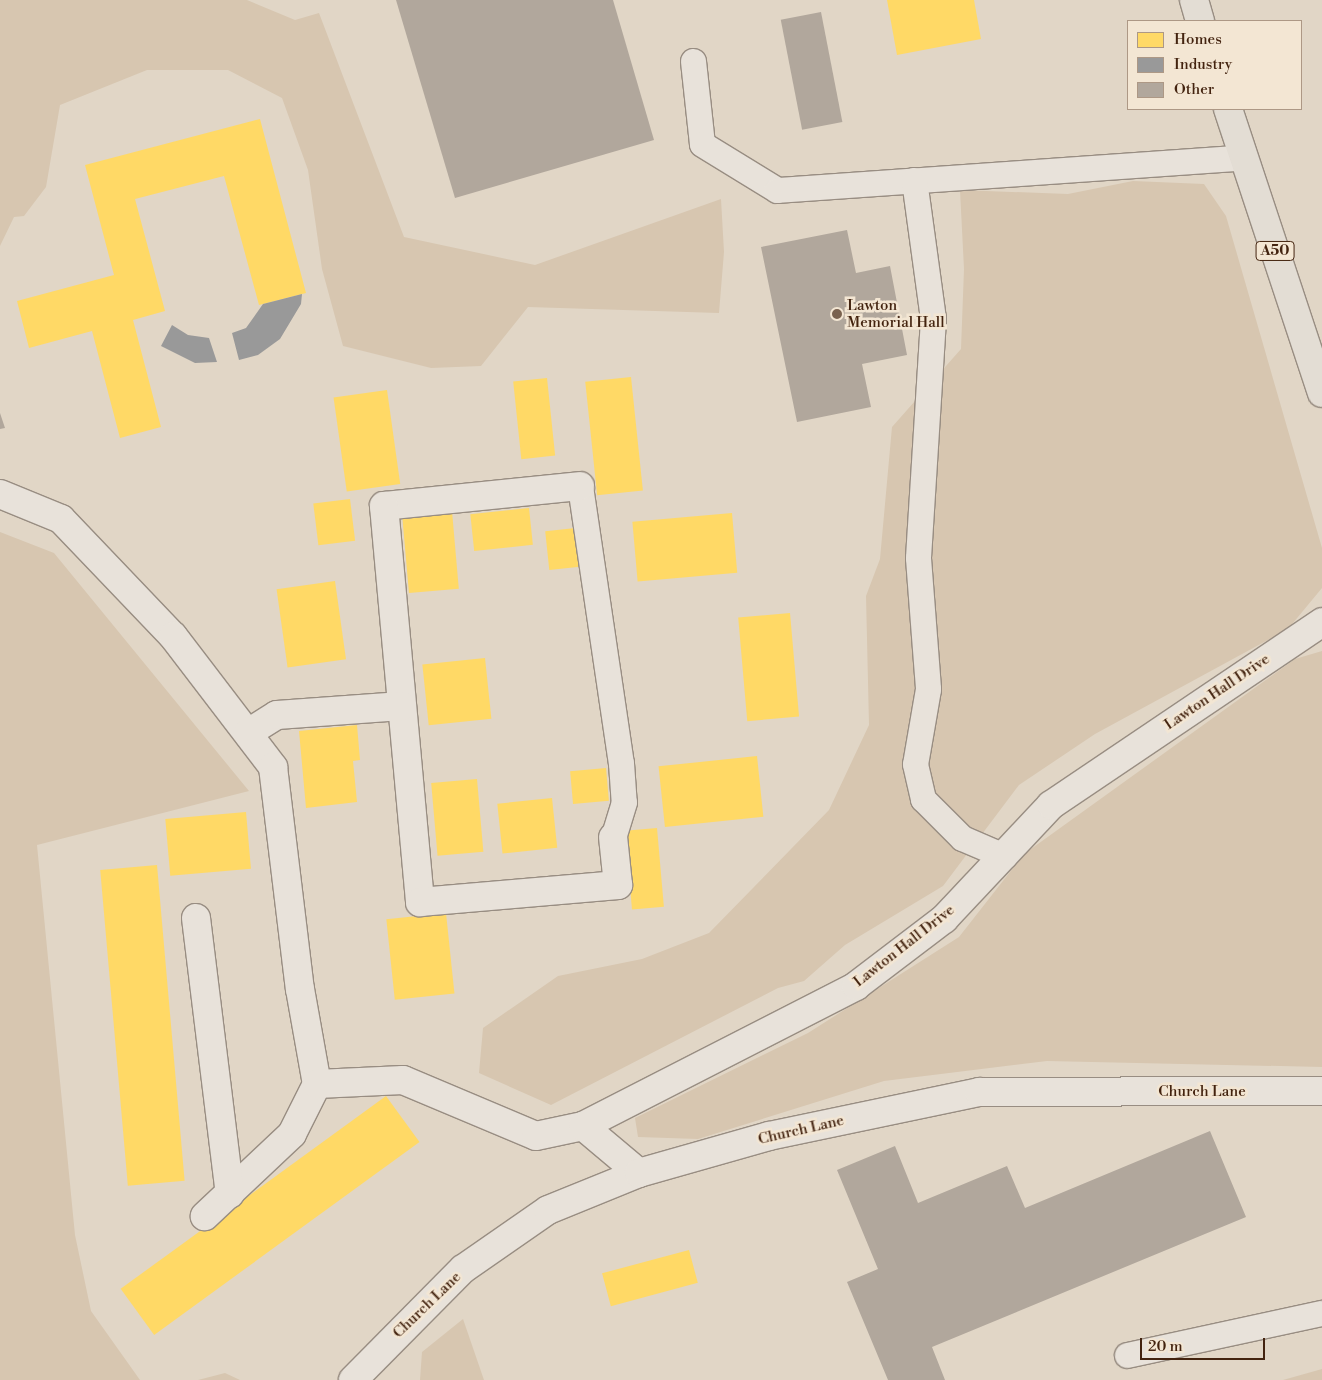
<!DOCTYPE html>
<html>
<head>
<meta charset="utf-8">
<style>
  body { margin:0 }
  #map { position:relative; width:1322px; height:1380px; overflow:hidden; background:#e1d6c6; font-family:"Libre Bodoni",serif }
  div>[style] { position:absolute }
  .green>* { inset:0; background:#d7c6b0 }
  .homes>* { inset:0; background:#ffd966; transform-origin:0 0 }
  .industry>* { inset:0; background:#999 }
  .building>* { inset:0; background:#b1a79c; transform-origin:0 0 }
  .roads { filter:drop-shadow(1px 0 #988d82) drop-shadow(-1px 0 #988d82) drop-shadow(0 1px #988d82) drop-shadow(0 -1px #988d82) }
  .lane>* { height:25px; margin:-12.5px; padding:0 12.5px; transform-origin:12.5px; border-radius:12.5px; background:#e8e2da }
  .street>* { height:28px; margin:-14px; padding:0 14px; transform-origin:14px; border-radius:14px; background:#e8e2da }
  .primary>* { height:28px; margin:-14px; padding:0 14px; transform-origin:14px; border-radius:14px; background:#e3ddd4 }
  .dots>* { width:14px; height:14px; translate:-50% -50%; box-sizing:border-box; border:2px solid #f3e6d3; border-radius:50% }
  span { translate:-50% -50%; white-space:nowrap; text-align:center; line-height:1.15; -webkit-text-stroke:5px #f3e6d3; paint-order:stroke }
  .shield-label span { padding:1px 4px; background:#f3e6d3; border:1px solid; border-radius:4px; -webkit-text-stroke-width:0 }
  .shield-label { font-size:14px; color:#43230f; font-weight:700 }
  .poi-label { font-size:15px; color:#43230f }
  .left { translate:0 -50%; text-align:left }
  .street-label { font-size:15px; color:#43230f }
  .legend { position:absolute; left:1127px; top:20px; width:175px; height:90px; box-sizing:border-box; background:#f3e6d3; border:1px solid #ad9885; margin:0; padding:6px 9px; list-style:none; font-size:15px; color:#43230f }
  .legend li { display:flex; align-items:center; gap:10px; height:25px }
  .legend b { width:25px; border:1px solid #ad9885 }
  .scale { position:absolute; left:1140px; top:1338px; width:125px; height:22px; box-sizing:border-box; border:2px solid #43230f; border-top:0; padding-left:6px; font-size:15px; line-height:18px; white-space:nowrap; color:#43230f; -webkit-text-stroke:4px #f3e6d3; paint-order:stroke }
</style>
</head>
<body>
<div id="map">
  <div class="green">
    <i style="clip-path:polygon(0 0,247px 0,295px 20px,319px 13px,404px 237px,535px 265px,721px 199px,724px 252px,719px 313px,528px 307px,481px 366px,431px 368px,343px 346px,322px 269px,308px 170px,282px 98px,228px 70px,147px 70px,60px 105px,46px 187px,24px 216px,14px 217px,0 246px)"></i>
    <i style="clip-path:polygon(1133px 181px,1204px 184px,1226px 216px,1322px 548px,1322px 588px,1288px 629px,1095px 734px,1019px 785px,943px 886px,845px 945px,804px 981px,778px 988px,551px 1105px,479px 1073px,483px 1028px,558px 976px,642px 959px,709px 933px,829px 810px,869px 725px,866px 596px,880px 559px,892px 427px,961px 349px,964px 269px,960px 190px,1068px 194px)"></i>
    <i style="clip-path:polygon(0 532px,54px 553px,249px 791px,37px 845px,75px 1235px,91px 1311px,140px 1380px,0 1380px)"></i>
    <i style="clip-path:polygon(1322px 651px,1322px 1067px,1047px 1061px,884px 1081px,698px 1139px,638px 1137px,635px 1118px,808px 1033px,959px 937px,1024px 854px,1295px 659px)"></i>
    <i style="clip-path:polygon(463px 1319px,484px 1380px,420px 1380px,422px 1352px)"></i>
    <i style="clip-path:polygon(1322px 1369px,1322px 1380px,1283px 1380px)"></i>
    <i style="clip-path:polygon(225px 1373px,240px 1380px,198px 1380px)"></i>
  </div>
  <div class="homes">
    <i style="clip-path:polygon(887px 0,974px 0,981px 39px,897px 55px)"></i>
    <i style="clip-path:polygon(260px 119px,306px 293px,259px 305px,224px 176px,135px 199px,165px 311px,133px 320px,161px 427px,120px 438px,92px 331px,29px 348px,17px 301px,114px 275px,85px 165px)"></i>
    <i style="left:631px;top:377px;width:114px;height:46px;rotate:84deg"></i>
    <i style="left:547px;top:378px;width:78px;height:34px;rotate:84deg"></i>
    <i style="left:387px;top:390px;width:95px;height:54px;rotate:82deg"></i>
    <i style="left:350px;top:499px;width:42px;height:37px;rotate:83deg"></i>
    <i style="left:529px;top:508px;width:37px;height:59px;rotate:84deg"></i>
    <i style="left:452px;top:511px;width:78px;height:50px;rotate:85deg"></i>
    <i style="left:732px;top:513px;width:60px;height:100px;rotate:85deg"></i>
    <i style="left:585px;top:527px;width:39px;height:40px;rotate:84deg"></i>
    <i style="left:335px;top:581px;width:79px;height:59px;rotate:82deg"></i>
    <i style="left:790px;top:613px;width:104px;height:52px;rotate:85deg"></i>
    <i style="left:485px;top:658px;width:61px;height:63px;rotate:84deg"></i>
    <i style="clip-path:polygon(357px 725px,360px 760px,353px 761px,357px 802px,306px 808px,299px 731px)"></i>
    <i style="left:757px;top:756px;width:61px;height:99px;rotate:84deg"></i>
    <i style="left:606px;top:768px;width:33px;height:36px;rotate:85deg"></i>
    <i style="left:477px;top:779px;width:73px;height:46px;rotate:85deg"></i>
    <i style="left:552px;top:798px;width:50px;height:55px;rotate:84deg"></i>
    <i style="left:246px;top:812px;width:57px;height:81px;rotate:85deg"></i>
    <i style="left:657px;top:828px;width:79px;height:32px;rotate:85deg"></i>
    <i style="left:157px;top:865px;width:317px;height:57px;rotate:85deg"></i>
    <i style="left:446px;top:913px;width:81px;height:60px;rotate:84deg"></i>
    <i style="left:386px;top:1096px;width:57px;height:328px;rotate:54deg"></i>
    <i style="left:689px;top:1250px;width:34px;height:90px;rotate:75deg"></i>
  </div>
  <div class="industry">
    <i style="clip-path:polygon(302px 294px,301px 304px,280px 339px,258px 355px,239px 360px,232px 333px,246px 328px,263px 304px)"></i>
    <i style="clip-path:polygon(172px 325px,188px 335px,209px 338px,217px 362px,195px 363px,161px 346px)"></i>
  </div>
  <div class="building">
    <i style="clip-path:polygon(396px 0,613px 0,654px 140px,455px 198px)"></i>
    <i style="left:821px;top:12px;width:112px;height:41px;rotate:79deg"></i>
    <i style="clip-path:polygon(847px 230px,856px 273px,890px 266px,907px 355px,862px 364px,871px 407px,797px 422px,761px 247px)"></i>
    <i style="clip-path:polygon(0 413px,5px 428px,0 429px)"></i>
    <i style="clip-path:polygon(1210px 1131px,1246px 1217px,932px 1347px,945px 1380px,888px 1380px,847px 1282px,878px 1269px,837px 1170px,895px 1146px,918px 1203px,1007px 1166px,1025px 1208px)"></i>
  </div>
  <div class="roads">
    <div class="lane">
      <i style="left:693px;top:61px;width:83px;rotate:83.8deg"></i>
      <i style="left:702px;top:144px;width:88px;rotate:31.5deg"></i>
      <i style="left:777px;top:190px;width:468px;rotate:-4deg"></i>
      <i style="left:914px;top:180px;width:140px;rotate:82.2deg"></i>
      <i style="left:933px;top:319px;width:239px;rotate:93.6deg"></i>
      <i style="left:918px;top:558px;width:131px;rotate:85.6deg"></i>
      <i style="left:928px;top:689px;width:76px;rotate:99.8deg"></i>
      <i style="left:915px;top:764px;width:36px;rotate:77deg"></i>
      <i style="left:923px;top:799px;width:55px;rotate:45deg"></i>
      <i style="left:962px;top:838px;width:46px;rotate:23.2deg"></i>
      <i style="left:580px;top:486px;width:280px;rotate:81.6deg"></i>
      <i style="left:621px;top:763px;width:39px;rotate:86deg"></i>
      <i style="left:624px;top:802px;width:37px;rotate:107deg"></i>
      <i style="left:1127px;top:1355px;width:199px;rotate:-12.2deg"></i>
    </div>
    <div class="street">
      <i style="left:580px;top:486px;width:197px;rotate:174.2deg"></i>
      <i style="left:384px;top:506px;width:398px;rotate:84.8deg"></i>
      <i style="left:420px;top:902px;width:199px;rotate:-4.9deg"></i>
      <i style="left:618px;top:885px;width:48px;rotate:-95.9deg"></i>
      <i style="left:0;top:494px;width:66px;rotate:22.3deg"></i>
      <i style="left:61px;top:519px;width:162px;rotate:46.3deg"></i>
      <i style="left:173px;top:636px;width:165px;rotate:52.6deg"></i>
      <i style="left:273px;top:767px;width:224px;rotate:83.1deg"></i>
      <i style="left:300px;top:989px;width:97px;rotate:79.9deg"></i>
      <i style="left:317px;top:1084px;width:56px;rotate:116.6deg"></i>
      <i style="left:292px;top:1134px;width:120px;rotate:136.7deg"></i>
      <i style="left:248px;top:733px;width:34px;rotate:-32deg"></i>
      <i style="left:277px;top:715px;width:125px;rotate:-4.1deg"></i>
      <i style="left:196px;top:918px;width:278px;rotate:83deg"></i>
      <i style="left:317px;top:1084px;width:86px;rotate:-2.7deg"></i>
      <i style="left:403px;top:1080px;width:144px;rotate:22.8deg"></i>
      <i style="left:536px;top:1136px;width:48px;rotate:-12deg"></i>
      <i style="left:583px;top:1126px;width:307px;rotate:-27.1deg"></i>
      <i style="left:856px;top:986px;width:111px;rotate:-37.3deg"></i>
      <i style="left:944px;top:919px;width:156px;rotate:-46.8deg"></i>
      <i style="left:1051px;top:805px;width:327px;rotate:-34deg"></i>
      <i style="left:583px;top:1126px;width:73px;rotate:40deg"></i>
      <i style="left:353px;top:1380px;width:156px;rotate:-45.3deg"></i>
      <i style="left:463px;top:1269px;width:103px;rotate:-34.8deg"></i>
      <i style="left:548px;top:1210px;width:98px;rotate:-22.1deg"></i>
      <i style="left:639px;top:1173px;width:135px;rotate:-15.9deg"></i>
      <i style="left:769px;top:1136px;width:215px;rotate:-11.8deg"></i>
      <i style="left:979px;top:1092px;width:343px;rotate:-0.2deg"></i>
    </div>
    <div class="primary">
      <i style="left:1194px;top:0;width:22px;rotate:74deg"></i>
      <i style="left:1228px;top:109px;width:299px;rotate:71.7deg"></i>
    </div>
  </div>
  <div class="dots">
    <i style="left:837px;top:314px;background:#7a624f"></i>
  </div>
  <div class="shield-label">
    <span style="left:1275px;top:251px">A50</span>
  </div>
  <div class="poi-label">
    <span class="left" style="left:847px;top:314px">Lawton<br>Memorial Hall</span>
  </div>
  <div class="street-label">
    <span style="left:1217px;top:692px;rotate:-34deg">Lawton Hall Drive</span>
    <span style="left:904px;top:946px;rotate:-38deg">Lawton Hall Drive</span>
    <span style="left:1202px;top:1092px">Church Lane</span>
    <span style="left:801px;top:1130px;rotate:-13deg">Church Lane</span>
    <span style="left:427px;top:1305px;rotate:-44deg">Church Lane</span>
  </div>
  <ul class="legend">
  <li><b style="height:14px;background:#ffd966"></b>Homes</li>
  <li><b style="height:14px;background:#999"></b>Industry</li>
  <li><b style="height:14px;background:#b1a79c"></b>Other</li>
  </ul>
  <div class="scale">20 m</div>
</div>
</body>
</html>
